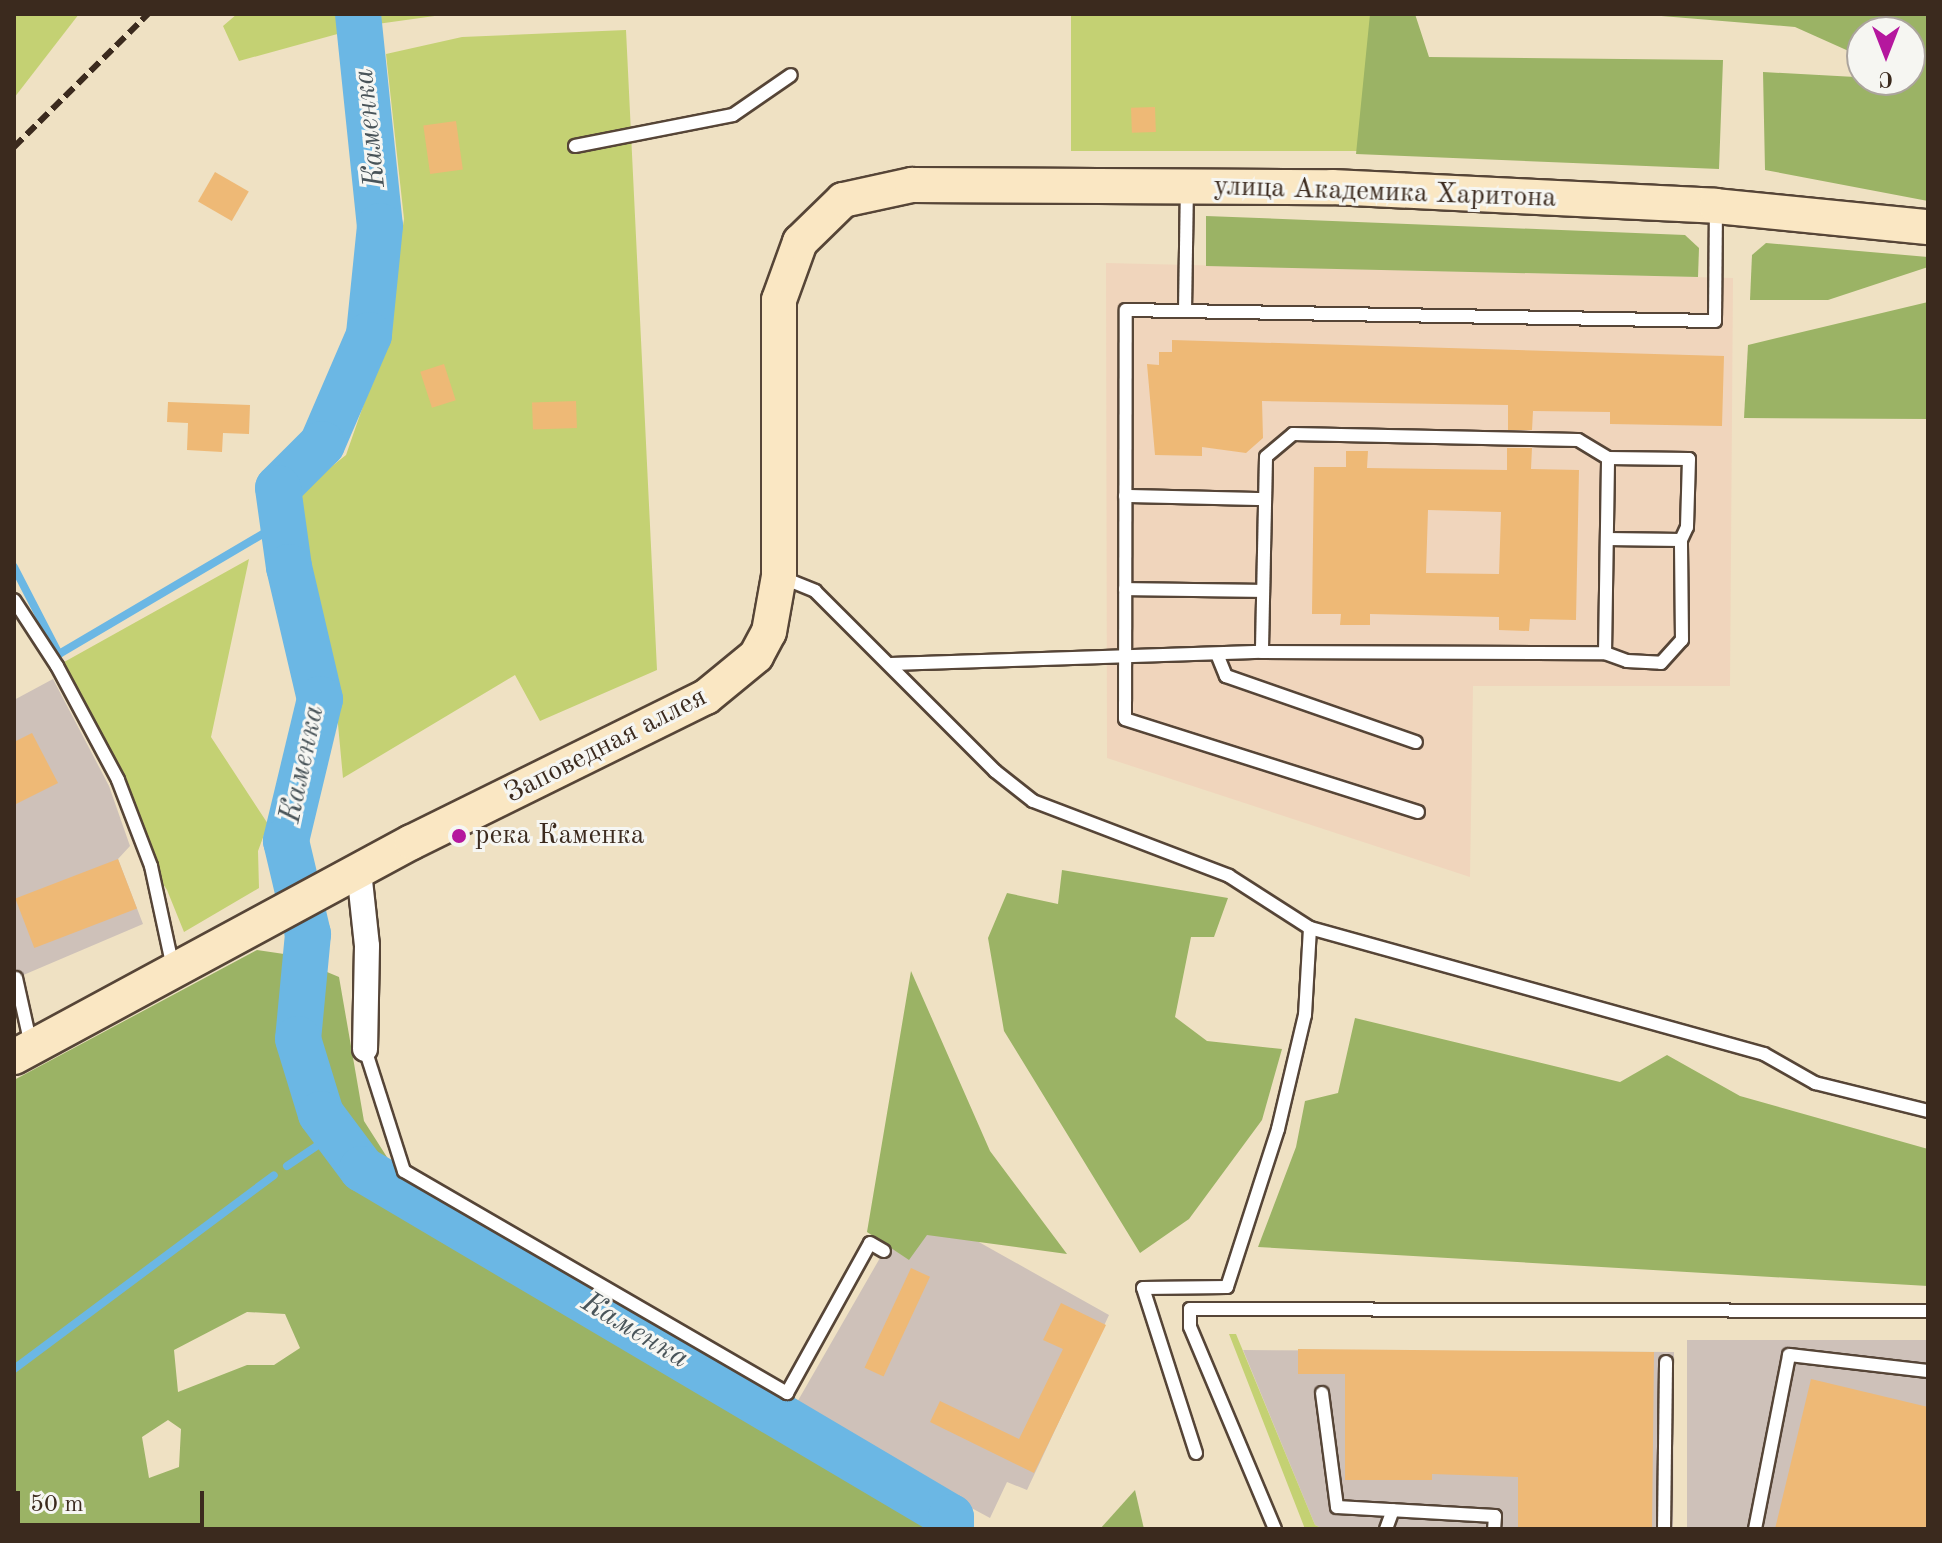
<!DOCTYPE html>
<html>
<head>
<meta charset="utf-8">
<style>
  body { margin:0 }
  #map { position:relative; width:1942px; height:1543px; overflow:hidden; background:#efe1c3; font-family:"Old Standard TT",serif }
  div>[style] { position:absolute }
  .built>* { inset:0; background:#f0d5bc }
  .industrial>* { inset:0; background:#cec1b9; transform-origin:0 0 }
  .green>* { inset:0; background:#c4d173; transform-origin:0 0 }
  .forest>* { inset:0; background:#9bb365 }
  .stream>* { height:8px; margin:-4px; padding:0 4px; transform-origin:4px; border-radius:4px; background:#6bb7e4 }
  .river>* { height:46px; margin:-23px; padding:0 23px; transform-origin:23px; border-radius:23px; background:#6bb7e4 }
  .building>* { inset:0; background:#eeb976; transform-origin:0 0 }
  .roads { filter:drop-shadow(2px 0 #564537) drop-shadow(-2px 0 #564537) drop-shadow(0 2px #564537) drop-shadow(0 -2px #564537) }
  .lane>* { height:12px; margin:-6px; padding:0 6px; transform-origin:6px; border-radius:6px; background:#fff }
  .street>* { height:24px; margin:-12px; padding:0 12px; transform-origin:12px; border-radius:12px; background:#fff }
  .secondary>* { height:34px; margin:-17px; padding:0 17px; transform-origin:17px; border-radius:17px; background:#fae7c3 }
  .rail>* { height:6px; margin-top:-3px; transform-origin:0; background:repeating-linear-gradient(90deg,#3b2a1e 0 12px,transparent 0 18px) }
  .dots>* { width:22px; height:22px; translate:-50% -50%; box-sizing:border-box; border:4px solid #f6f6f2; border-radius:50% }
  span { translate:-50% -50%; white-space:nowrap; text-align:center; line-height:1.15; -webkit-text-stroke:6px #f6f6f2; paint-order:stroke }
  .street-label { font-size:28px; color:#3b2a1e }
  .poi-label { font-size:28px; color:#3b2a1e }
  .left { translate:0 -50%; text-align:left }
  .water-label { font-size:30px; color:#495459; font-style:italic }
  .frame { position:absolute; inset:0; border:16px solid #3b2a1e; pointer-events:none }
  .north { position:absolute; left:1846px; top:16px; width:80px; height:80px; box-sizing:border-box; background:#f6f6f2; border:2px solid #aba49d; border-radius:50%; rotate:180deg; font-size:22px; font-weight:700; line-height:32px; text-align:center; color:#3b2a1e }
  .north::after { content:''; display:block; margin:auto; width:28px; height:36px; background:#b5179e; clip-path:polygon(50% 0,100% 100%,50% 72%,0 100%) }
  .scale { position:absolute; left:16px; top:1491px; width:188px; height:36px; box-sizing:border-box; border:4px solid #3b2a1e; border-top:0; padding-left:10px; font-size:24px; line-height:28px; white-space:nowrap; color:#3b2a1e; -webkit-text-stroke:6px #f6f6f2; paint-order:stroke }
</style>
</head>
<body>
<div id="map">
  <div class="built">
    <i style="clip-path:polygon(1106px 263px,1733px 278px,1730px 686px,1473px 686px,1470px 877px,1107px 758px)"></i>
  </div>
  <div class="industrial">
    <i style="clip-path:polygon(53px 679px,109px 786px,130px 846px,118px 859px,143px 924px,14px 979px,14px 700px)"></i>
    <i style="clip-path:polygon(911px 1204px,1109px 1315px,1027px 1490px,1007px 1482px,990px 1518px,792px 1411px)"></i>
    <i style="left:1687px;top:1340px;width:241px;height:189px"></i>
    <i style="clip-path:polygon(1243px 1350px,1674px 1352px,1673px 1529px,1323px 1529px,1315px 1525px)"></i>
  </div>
  <div class="green">
    <i style="clip-path:polygon(14px 14px,79px 14px,14px 98px)"></i>
    <i style="clip-path:polygon(237px 14px,449px 14px,370px 25px,239px 61px,223px 26px)"></i>
    <i style="left:1071px;top:14px;width:299px;height:137px"></i>
    <i style="clip-path:polygon(626px 30px,657px 670px,540px 721px,515px 675px,343px 778px,336px 703px,304px 560px,297px 494px,346px 455px,385px 343px,404px 219px,386px 54px,462px 37px)"></i>
    <i style="clip-path:polygon(249px 559px,211px 737px,268px 824px,258px 851px,259px 888px,184px 932px,167px 890px,151px 866px,118px 780px,57px 666px)"></i>
    <i style="clip-path:polygon(1229px 1334px,1236px 1334px,1315px 1525px,1323px 1529px,1305px 1529px)"></i>
  </div>
  <div class="forest">
    <i style="clip-path:polygon(1370px 14px,1415px 14px,1429px 57px,1723px 60px,1719px 169px,1356px 154px)"></i>
    <i style="clip-path:polygon(1637px 14px,1928px 14px,1928px 201px,1765px 170px,1763px 72px,1910px 80px,1910px 32px,1862px 32px,1862px 57px,1795px 27px)"></i>
    <i style="clip-path:polygon(1206px 216px,1685px 235px,1699px 248px,1698px 277px,1206px 266px)"></i>
    <i style="clip-path:polygon(1766px 243px,1928px 257px,1928px 267px,1828px 300px,1750px 300px,1752px 255px)"></i>
    <i style="clip-path:polygon(1928px 302px,1928px 419px,1744px 418px,1748px 345px)"></i>
    <i style="clip-path:polygon(1062px 870px,1228px 898px,1214px 937px,1191px 937px,1175px 1017px,1207px 1041px,1282px 1049px,1262px 1120px,1189px 1219px,1140px 1253px,1004px 1031px,988px 938px,1007px 893px,1058px 904px)"></i>
    <i style="clip-path:polygon(evenodd,257px 950px,284px 954px,339px 977px,364px 1121px,399px 1176px,947px 1511px,946px 1529px,14px 1529px,14px 1080px,257px 950px,247px 1312px,285px 1314px,300px 1348px,274px 1365px,247px 1365px,178px 1392px,174px 1350px,247px 1312px,257px 950px,168px 1420px,181px 1429px,179px 1467px,149px 1478px,142px 1437px,168px 1420px)"></i>
    <i style="clip-path:polygon(911px 971px,990px 1151px,1067px 1254px,927px 1235px,909px 1260px,867px 1232px)"></i>
    <i style="clip-path:polygon(1355px 1018px,1620px 1082px,1667px 1055px,1740px 1096px,1928px 1149px,1928px 1286px,1258px 1247px,1296px 1147px,1305px 1101px,1338px 1093px)"></i>
    <i style="clip-path:polygon(1135px 1490px,1144px 1529px,1100px 1529px)"></i>
  </div>
  <div class="stream">
    <i style="left:14px;top:567px;width:98px;rotate:62.7deg"></i>
    <i style="left:59px;top:654px;width:260px;rotate:-30.5deg"></i>
    <i style="left:287px;top:1166px;width:59px;rotate:-34deg"></i>
    <i style="left:14px;top:1369px;width:324px;rotate:-36.7deg"></i>
  </div>
  <div class="river">
    <i style="left:358px;top:14px;width:213px;rotate:84.1deg"></i>
    <i style="left:380px;top:226px;width:110px;rotate:95.8deg"></i>
    <i style="left:369px;top:335px;width:119px;rotate:113.3deg"></i>
    <i style="left:322px;top:444px;width:62px;rotate:135deg"></i>
    <i style="left:278px;top:488px;width:80px;rotate:82.1deg"></i>
    <i style="left:289px;top:567px;width:136px;rotate:76.8deg"></i>
    <i style="left:320px;top:699px;width:146px;rotate:103.5deg"></i>
    <i style="left:286px;top:841px;width:96px;rotate:76.7deg"></i>
    <i style="left:308px;top:934px;width:105px;rotate:95.4deg"></i>
    <i style="left:298px;top:1039px;width:78px;rotate:73deg"></i>
    <i style="left:321px;top:1114px;width:69px;rotate:53.3deg"></i>
    <i style="left:362px;top:1169px;width:684px;rotate:30.58deg"></i>
    <i style="left:951px;top:1517px;width:12px;rotate:90deg"></i>
  </div>
  <div class="building">
    <i style="left:1155px;top:107px;width:25px;height:24px;rotate:88deg"></i>
    <i style="left:456px;top:121px;width:49px;height:33px;rotate:82deg"></i>
    <i style="left:215px;top:172px;width:39px;height:34px;rotate:30deg"></i>
    <i style="clip-path:polygon(1172px 340px,1724px 356px,1722px 426px,1610px 424px,1610px 412px,1533px 411px,1532px 430px,1508px 430px,1508px 405px,1262px 401px,1263px 438px,1246px 453px,1202px 447px,1202px 456px,1155px 455px,1147px 364px,1159px 365px,1159px 352px,1172px 352px)"></i>
    <i style="left:444px;top:364px;width:38px;height:25px;rotate:72deg"></i>
    <i style="left:576px;top:401px;width:27px;height:44px;rotate:88deg"></i>
    <i style="clip-path:polygon(168px 402px,250px 405px,249px 434px,223px 433px,222px 452px,187px 450px,188px 423px,167px 422px)"></i>
    <i style="clip-path:polygon(evenodd,1507px 448px,1532px 448px,1531px 469px,1579px 470px,1576px 620px,1530px 619px,1529px 631px,1499px 630px,1499px 617px,1370px 614px,1370px 625px,1340px 625px,1341px 614px,1312px 614px,1314px 467px,1346px 467px,1346px 451px,1368px 451px,1367px 468px,1507px 470px,1507px 448px,1428px 510px,1501px 512px,1499px 574px,1426px 573px,1428px 510px)"></i>
    <i style="clip-path:polygon(32px 733px,58px 783px,14px 805px,14px 742px)"></i>
    <i style="left:118px;top:859px;width:53px;height:110px;rotate:69deg"></i>
    <i style="left:911px;top:1268px;width:21px;height:110px;rotate:25deg"></i>
    <i style="clip-path:polygon(1061px 1303px,1106px 1325px,1034px 1473px,930px 1422px,940px 1401px,1019px 1439px,1063px 1349px,1043px 1340px)"></i>
    <i style="clip-path:polygon(1298px 1349px,1654px 1352px,1652px 1529px,1518px 1529px,1518px 1477px,1432px 1474px,1432px 1480px,1345px 1480px,1345px 1374px,1298px 1374px)"></i>
    <i style="clip-path:polygon(1811px 1379px,1928px 1407px,1928px 1529px,1775px 1529px)"></i>
  </div>
  <div class="roads">
    <div class="lane">
      <i style="left:575px;top:146px;width:161px;rotate:-11.1deg"></i>
      <i style="left:733px;top:115px;width:70px;rotate:-34.6deg"></i>
      <i style="left:1185px;top:311px;width:121px;rotate:-89.1deg"></i>
      <i style="left:1608px;top:458px;width:81px;rotate:0.7deg"></i>
      <i style="left:1689px;top:459px;width:68px;rotate:91.7deg"></i>
      <i style="left:1687px;top:527px;width:14px;rotate:115deg"></i>
      <i style="left:1125px;top:496px;width:137px;rotate:1.3deg"></i>
      <i style="left:781px;top:577px;width:37px;rotate:22deg"></i>
      <i style="left:815px;top:591px;width:255px;rotate:45deg"></i>
      <i style="left:995px;top:771px;width:48px;rotate:38.3deg"></i>
      <i style="left:1033px;top:801px;width:210px;rotate:20.9deg"></i>
      <i style="left:1229px;top:876px;width:96px;rotate:32.7deg"></i>
      <i style="left:1310px;top:928px;width:471px;rotate:15.5deg"></i>
      <i style="left:1764px;top:1054px;width:59px;rotate:29.6deg"></i>
      <i style="left:1815px;top:1083px;width:116px;rotate:13.9deg"></i>
      <i style="left:1125px;top:589px;width:137px;rotate:0.8deg"></i>
      <i style="left:14px;top:600px;width:79px;rotate:56.9deg"></i>
      <i style="left:57px;top:666px;width:129px;rotate:61.8deg"></i>
      <i style="left:118px;top:780px;width:92px;rotate:69deg"></i>
      <i style="left:151px;top:866px;width:104px;rotate:77.8deg"></i>
      <i style="left:1605px;top:653px;width:23px;rotate:20deg"></i>
      <i style="left:1627px;top:661px;width:34px;rotate:3deg"></i>
      <i style="left:1661px;top:663px;width:31px;rotate:-48deg"></i>
      <i style="left:1682px;top:640px;width:100px;rotate:-90.6deg"></i>
      <i style="left:1681px;top:540px;width:74px;rotate:-179.2deg"></i>
      <i style="left:1217px;top:654px;width:24px;rotate:68deg"></i>
      <i style="left:1226px;top:676px;width:201px;rotate:19.2deg"></i>
      <i style="left:891px;top:664px;width:371px;rotate:-1.9deg"></i>
      <i style="left:1262px;top:652px;width:343px;rotate:0.2deg"></i>
      <i style="left:1605px;top:653px;width:195px;rotate:-89.1deg"></i>
      <i style="left:1608px;top:458px;width:35px;rotate:-149deg"></i>
      <i style="left:1578px;top:440px;width:285px;rotate:-178.8deg"></i>
      <i style="left:1293px;top:434px;width:35px;rotate:140deg"></i>
      <i style="left:1266px;top:457px;width:195px;rotate:91.2deg"></i>
      <i style="left:1418px;top:812px;width:307px;rotate:-162.4deg"></i>
      <i style="left:1125px;top:719px;width:409px;rotate:-89.9deg"></i>
      <i style="left:1126px;top:310px;width:589px;rotate:1.07deg"></i>
      <i style="left:1715px;top:321px;width:112px;rotate:-89.5deg"></i>
      <i style="left:16px;top:978px;width:69px;rotate:77.4deg"></i>
      <i style="left:365px;top:1049px;width:128px;rotate:72.3deg"></i>
      <i style="left:404px;top:1171px;width:443px;rotate:30.1deg"></i>
      <i style="left:787px;top:1393px;width:171px;rotate:-61deg"></i>
      <i style="left:870px;top:1243px;width:16px;rotate:30deg"></i>
      <i style="left:1322px;top:1393px;width:115px;rotate:82.5deg"></i>
      <i style="left:1337px;top:1507px;width:158px;rotate:3.3deg"></i>
      <i style="left:1495px;top:1516px;width:13px;rotate:94deg"></i>
      <i style="left:1196px;top:1453px;width:173px;rotate:-107.8deg"></i>
      <i style="left:1143px;top:1288px;width:84px;rotate:-0.7deg"></i>
      <i style="left:1227px;top:1287px;width:166px;rotate:-72.1deg"></i>
      <i style="left:1278px;top:1129px;width:117px;rotate:-76.7deg"></i>
      <i style="left:1305px;top:1015px;width:87px;rotate:-86.7deg"></i>
      <i style="left:1275px;top:1529px;width:219px;rotate:-112.8deg"></i>
      <i style="left:1190px;top:1327px;width:18px;rotate:-90deg"></i>
      <i style="left:1190px;top:1309px;width:738px;rotate:0.16deg"></i>
      <i style="left:1386px;top:1529px;width:20px;rotate:-70deg"></i>
      <i style="left:1664px;top:1529px;width:167px;rotate:-89.3deg"></i>
      <i style="left:1755px;top:1529px;width:177px;rotate:-78.9deg"></i>
      <i style="left:1789px;top:1355px;width:140px;rotate:6.6deg"></i>
    </div>
    <div class="street">
      <i style="left:359px;top:871px;width:75px;rotate:83.9deg"></i>
      <i style="left:367px;top:946px;width:103px;rotate:91.1deg"></i>
    </div>
    <div class="secondary">
      <i style="left:14px;top:1057px;width:452px;rotate:-28.4deg"></i>
      <i style="left:412px;top:842px;width:328px;rotate:-26.3deg"></i>
      <i style="left:706px;top:697px;width:65px;rotate:-39.4deg"></i>
      <i style="left:756px;top:656px;width:27px;rotate:-62deg"></i>
      <i style="left:769px;top:632px;width:57px;rotate:-79.9deg"></i>
      <i style="left:779px;top:576px;width:276px;rotate:-90deg"></i>
      <i style="left:779px;top:300px;width:62px;rotate:-70.1deg"></i>
      <i style="left:800px;top:242px;width:60px;rotate:-44.3deg"></i>
      <i style="left:843px;top:200px;width:71px;rotate:-12.3deg"></i>
      <i style="left:912px;top:185px;width:420px;rotate:0.3deg"></i>
      <i style="left:1332px;top:187px;width:384px;rotate:2.8deg"></i>
      <i style="left:1716px;top:206px;width:213px;rotate:5.7deg"></i>
    </div>
  </div>
  <div class="rail">
    <i style="left:14px;top:147px;width:189px;rotate:-44.8deg"></i>
  </div>
  <div class="dots">
    <i style="left:459px;top:836px;background:#b5179e"></i>
  </div>
  <div class="street-label">
    <span style="left:1385px;top:193px;rotate:2deg">улица Академика Харитона</span>
    <span style="left:606px;top:746px;rotate:-27deg">Заповедная аллея</span>
  </div>
  <div class="poi-label">
    <span class="left" style="left:475px;top:836px">река Каменка</span>
  </div>
  <div class="water-label">
    <span style="left:370px;top:128px;rotate:-96deg">Каменка</span>
    <span style="left:303px;top:764px;rotate:-78deg">Каменка</span>
    <span style="left:635px;top:1331px;rotate:31deg">Каменка</span>
  </div>
  <div class="frame"></div>
  <div class="north">С</div>
  <div class="scale">50 m</div>
</div>
</body>
</html>
